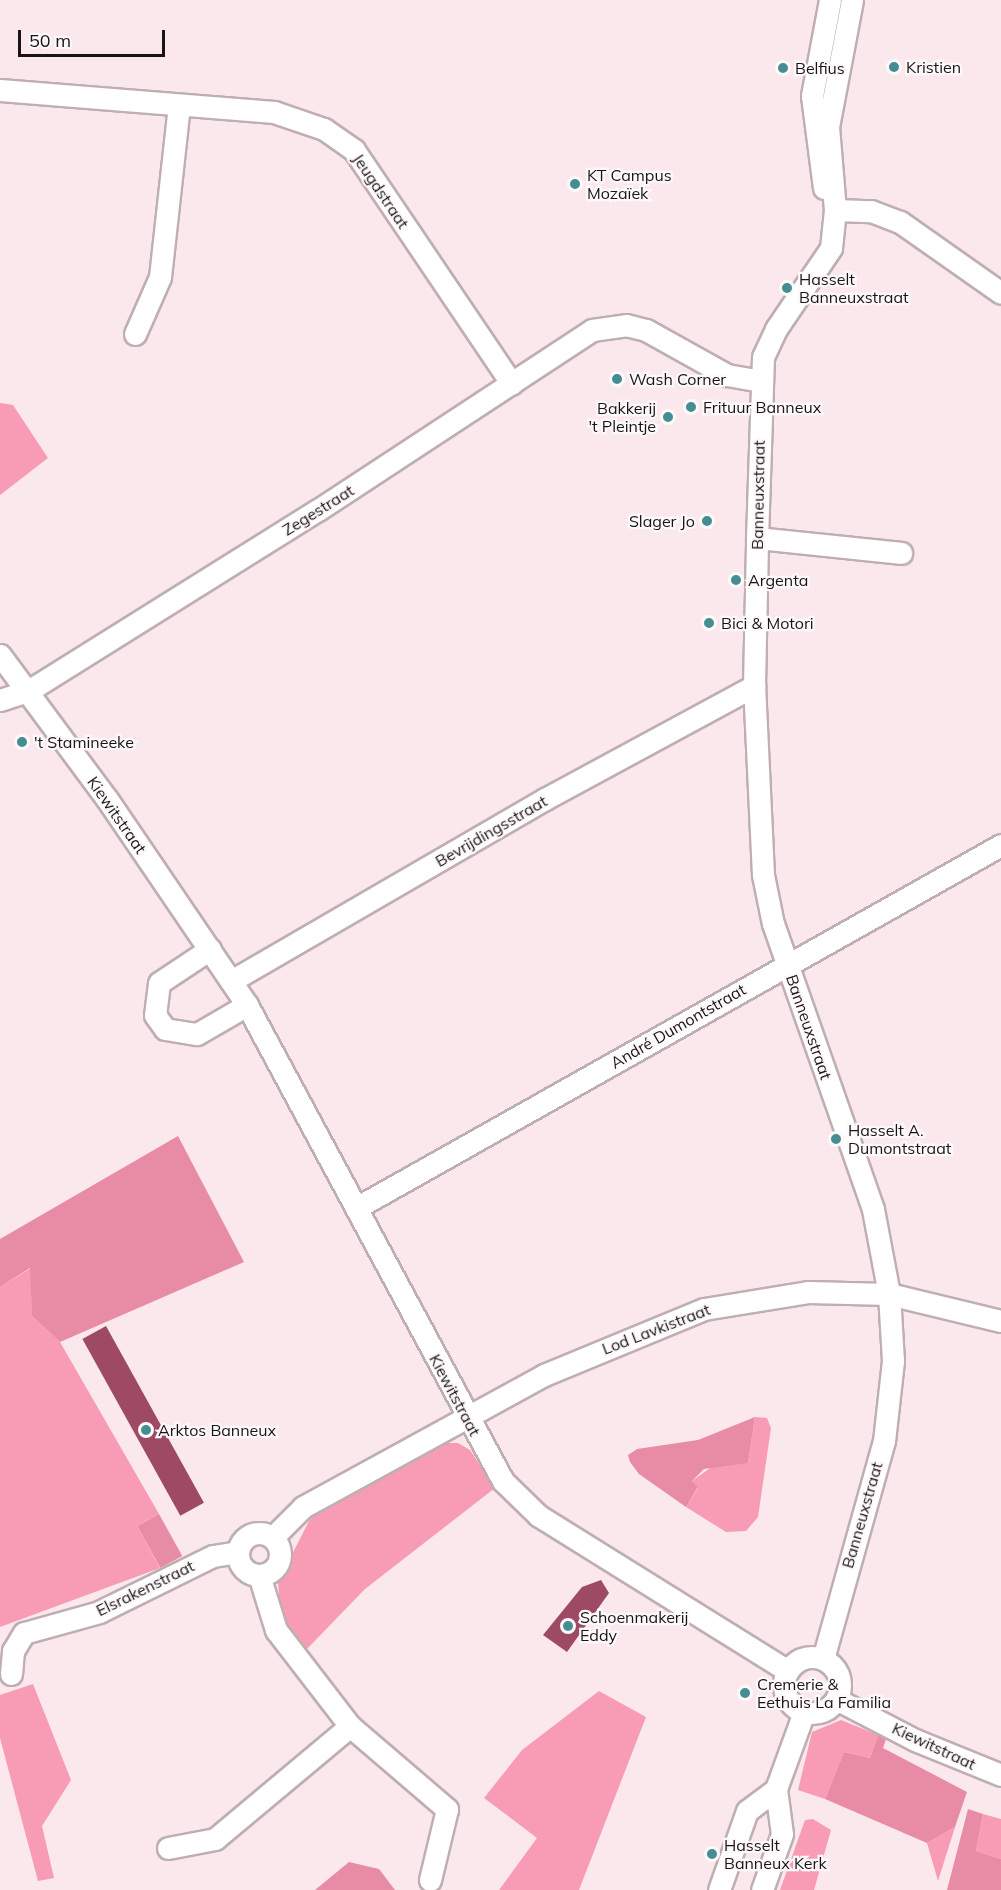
<!DOCTYPE html>
<html>
<head>
<meta charset="utf-8">
<style>
  body { margin:0 }
  #map { position:relative; width:1001px; height:1890px; overflow:hidden; background:#fae8ec; font-family:Mulish,sans-serif }
  div>[style] { position:absolute }
  .green>* { inset:0; background:#f89cb5 }
  .forest>* { inset:0; background:#e88ba5; transform-origin:0 0 }
  .building>* { inset:0; background:#9f4a64; transform-origin:0 0 }
  .roads { filter:drop-shadow(2px 0 #bfaeb2) drop-shadow(-2px 0 #bfaeb2) drop-shadow(0 2px #bfaeb2) drop-shadow(0 -2px #bfaeb2) }
  .minor>* { height:21px; margin:-10.5px; padding:0 10.5px; transform-origin:10.5px; border-radius:10.5px; background:#fff }
  .minor>.ring { margin:-10.5px; padding:0; box-sizing:content-box; background:none; border:21px solid #fff; border-radius:50% }
  .dots>* { width:16px; height:16px; translate:-50% -50%; box-sizing:border-box; border:3px solid #fdf9fa; border-radius:50% }
  span { translate:-50% -50%; white-space:nowrap; text-align:center; line-height:1.15; -webkit-text-stroke:4.5px #fdf9fa; paint-order:stroke }
  .poi-label { font-size:16px; color:#1a1416 }
  .left { translate:0 -50%; text-align:left }
  .right { translate:-100% -50%; text-align:right }
  .street-label { font-size:16px; color:#1a1416 }
  .scale { position:absolute; left:18px; top:30px; width:147px; height:27px; box-sizing:border-box; border:3px solid #1a1416; border-top:0; padding-left:8px; font-size:18px; line-height:21px; white-space:nowrap; color:#1a1416; -webkit-text-stroke:4px #fdf9fa; paint-order:stroke }
</style>
</head>
<body>
<div id="map">
  <div class="green">
    <i style="clip-path:polygon(0 403px,13px 405px,48px 458px,0 495px)"></i>
    <i style="clip-path:polygon(31px 1268px,32px 1316px,60px 1342px,159px 1514px,137px 1526px,160px 1568px,0 1627px,0 1287px)"></i>
    <i style="clip-path:polygon(755px 1417px,767px 1418px,771px 1428px,758px 1517px,746px 1531px,726px 1532px,686px 1507px,698px 1488px,692px 1481px,717px 1463px,748px 1463px)"></i>
    <i style="clip-path:polygon(442px 1443px,458px 1443px,470px 1450px,495px 1488px,365px 1589px,304px 1652px,281px 1619px,278px 1582px,309px 1521px,321px 1508px)"></i>
    <i style="clip-path:polygon(33px 1684px,71px 1780px,42px 1826px,54px 1878px,38px 1881px,0 1738px,0 1695px)"></i>
    <i style="clip-path:polygon(599px 1691px,646px 1717px,579px 1890px,499px 1890px,537px 1838px,484px 1798px,522px 1750px)"></i>
    <i style="clip-path:polygon(841px 1720px,878px 1735px,870px 1758px,844px 1752px,825px 1799px,798px 1790px,812px 1732px)"></i>
    <i style="clip-path:polygon(983px 1814px,1001px 1819px,1001px 1859px,976px 1851px)"></i>
    <i style="clip-path:polygon(813px 1819px,831px 1830px,814px 1890px,780px 1890px,805px 1820px)"></i>
    <i style="clip-path:polygon(955px 1827px,938px 1881px,927px 1843px)"></i>
  </div>
  <div class="forest">
    <i style="clip-path:polygon(178px 1136px,244px 1262px,60px 1342px,32px 1316px,30px 1268px,0 1287px,0 1239px)"></i>
    <i style="clip-path:polygon(755px 1417px,748px 1463px,704px 1469px,692px 1481px,698px 1487px,686px 1507px,639px 1474px,630px 1462px,628px 1455px,637px 1449px,698px 1440px)"></i>
    <i style="left:159px;top:1514px;width:48px;height:25px;rotate:61deg"></i>
    <i style="clip-path:polygon(878px 1735px,886px 1739px,883px 1748px,967px 1792px,955px 1827px,927px 1843px,825px 1799px,844px 1752px,870px 1758px)"></i>
    <i style="clip-path:polygon(968px 1809px,983px 1814px,976px 1851px,1001px 1859px,1001px 1890px,947px 1890px)"></i>
    <i style="clip-path:polygon(349px 1862px,379px 1869px,395px 1890px,315px 1890px)"></i>
  </div>
  <div class="building">
    <i style="left:106px;top:1326px;width:202px;height:27px;rotate:61deg"></i>
    <i style="clip-path:polygon(601px 1580px,609px 1593px,567px 1652px,543px 1635px,582px 1587px)"></i>
  </div>
  <div class="roads">
    <div class="minor">
      <i style="left:0;top:90px;width:275px;rotate:4.6deg"></i>
      <i style="left:274px;top:112px;width:53px;rotate:18.8deg"></i>
      <i style="left:324px;top:129px;width:37px;rotate:35deg"></i>
      <i style="left:354px;top:150px;width:282px;rotate:56deg"></i>
      <i style="left:824px;top:188px;width:93px;rotate:-97.4deg"></i>
      <i style="left:812px;top:96px;width:98px;rotate:-79.4deg"></i>
      <i style="left:835px;top:210px;width:36px;rotate:2deg"></i>
      <i style="left:871px;top:211px;width:31px;rotate:21deg"></i>
      <i style="left:900px;top:222px;width:123px;rotate:35.1deg"></i>
      <i style="left:135px;top:334px;width:62px;rotate:-66.3deg"></i>
      <i style="left:160px;top:277px;width:172px;rotate:-83.7deg"></i>
      <i style="left:757px;top:538px;width:145px;rotate:5.9deg"></i>
      <i style="left:0;top:655px;width:179px;rotate:53.4deg"></i>
      <i style="left:107px;top:799px;width:249px;rotate:55.8deg"></i>
      <i style="left:247px;top:1005px;width:540px;rotate:61.73deg"></i>
      <i style="left:503px;top:1481px;width:50px;rotate:44.2deg"></i>
      <i style="left:539px;top:1516px;width:293px;rotate:31.9deg"></i>
      <i style="left:0;top:700px;width:29px;rotate:-18deg"></i>
      <i style="left:28px;top:691px;width:342px;rotate:-32deg"></i>
      <i style="left:318px;top:510px;width:328px;rotate:-33.3deg"></i>
      <i style="left:592px;top:330px;width:34px;rotate:-8deg"></i>
      <i style="left:626px;top:325px;width:21px;rotate:14deg"></i>
      <i style="left:646px;top:330px;width:93px;rotate:29.1deg"></i>
      <i style="left:727px;top:375px;width:34px;rotate:10deg"></i>
      <i style="left:210px;top:949px;width:61px;rotate:146.3deg"></i>
      <i style="left:159px;top:983px;width:32px;rotate:97deg"></i>
      <i style="left:155px;top:1015px;width:17px;rotate:54deg"></i>
      <i style="left:165px;top:1029px;width:32px;rotate:9deg"></i>
      <i style="left:197px;top:1034px;width:58px;rotate:-30.1deg"></i>
      <i style="left:231px;top:981px;width:363px;rotate:-30.1deg"></i>
      <i style="left:545px;top:799px;width:238px;rotate:-28.4deg"></i>
      <i style="left:356px;top:1208px;width:740px;rotate:-29.37deg"></i>
      <i class="ring" style="left:238px;top:1533px;width:21px;height:21px"></i>
      <i style="left:273px;top:1537px;width:42px;rotate:-45deg"></i>
      <i style="left:303px;top:1507px;width:275px;rotate:-28.7deg"></i>
      <i style="left:544px;top:1375px;width:173px;rotate:-22.4deg"></i>
      <i style="left:704px;top:1309px;width:105px;rotate:-9.3deg"></i>
      <i style="left:808px;top:1292px;width:81px;rotate:1.4deg"></i>
      <i style="left:889px;top:1294px;width:115px;rotate:13.6deg"></i>
      <i style="left:259px;top:1575px;width:58px;rotate:72.8deg"></i>
      <i style="left:276px;top:1630px;width:121px;rotate:52.4deg"></i>
      <i style="left:350px;top:1726px;width:128px;rotate:40.6deg"></i>
      <i style="left:447px;top:1809px;width:73px;rotate:103.5deg"></i>
      <i class="ring" style="left:784px;top:1657px;width:35px;height:35px"></i>
      <i style="left:823px;top:1659px;width:226px;rotate:-74.4deg"></i>
      <i style="left:884px;top:1441px;width:81px;rotate:-83.6deg"></i>
      <i style="left:893px;top:1361px;width:67px;rotate:-93.4deg"></i>
      <i style="left:889px;top:1294px;width:86px;rotate:-100.7deg"></i>
      <i style="left:873px;top:1209px;width:302px;rotate:-109.3deg"></i>
      <i style="left:773px;top:924px;width:50px;rotate:-101.5deg"></i>
      <i style="left:763px;top:875px;width:189px;rotate:-92.7deg"></i>
      <i style="left:754px;top:686px;width:148px;rotate:-88.8deg"></i>
      <i style="left:757px;top:538px;width:181px;rotate:-88.1deg"></i>
      <i style="left:763px;top:357px;width:31px;rotate:-65deg"></i>
      <i style="left:776px;top:329px;width:98px;rotate:-55.8deg"></i>
      <i style="left:831px;top:248px;width:38px;rotate:-84deg"></i>
      <i style="left:835px;top:210px;width:83px;rotate:-94.8deg"></i>
      <i style="left:828px;top:127px;width:129px;rotate:-79.3deg"></i>
      <i style="left:11px;top:1674px;width:23px;rotate:-85deg"></i>
      <i style="left:13px;top:1651px;width:21px;rotate:-59deg"></i>
      <i style="left:24px;top:1633px;width:78px;rotate:-15.6deg"></i>
      <i style="left:99px;top:1612px;width:127px;rotate:-26.2deg"></i>
      <i style="left:213px;top:1556px;width:25px;rotate:-9deg"></i>
      <i style="left:836px;top:1699px;width:89px;rotate:27.4deg"></i>
      <i style="left:915px;top:1740px;width:93px;rotate:22.1deg"></i>
      <i style="left:168px;top:1848px;width:48px;rotate:-10.8deg"></i>
      <i style="left:215px;top:1839px;width:176px;rotate:-39.9deg"></i>
      <i style="left:719px;top:1890px;width:84px;rotate:-70.5deg"></i>
      <i style="left:747px;top:1811px;width:36px;rotate:-37deg"></i>
      <i style="left:762px;top:1890px;width:59px;rotate:-70.3deg"></i>
      <i style="left:782px;top:1834px;width:45px;rotate:-97.6deg"></i>
      <i style="left:776px;top:1789px;width:82px;rotate:-70deg"></i>
    </div>
  </div>
  <div class="dots">
    <i style="left:894px;top:67px;background:#458d92"></i>
    <i style="left:783px;top:68px;background:#458d92"></i>
    <i style="left:575px;top:184px;background:#458d92"></i>
    <i style="left:787px;top:288px;background:#458d92"></i>
    <i style="left:617px;top:379px;background:#458d92"></i>
    <i style="left:691px;top:407px;background:#458d92"></i>
    <i style="left:668px;top:417px;background:#458d92"></i>
    <i style="left:707px;top:521px;background:#458d92"></i>
    <i style="left:736px;top:580px;background:#458d92"></i>
    <i style="left:709px;top:623px;background:#458d92"></i>
    <i style="left:22px;top:742px;background:#458d92"></i>
    <i style="left:836px;top:1139px;background:#458d92"></i>
    <i style="left:146px;top:1430px;background:#458d92"></i>
    <i style="left:568px;top:1626px;background:#458d92"></i>
    <i style="left:745px;top:1693px;background:#458d92"></i>
    <i style="left:712px;top:1854px;background:#458d92"></i>
  </div>
  <div class="poi-label">
    <span class="left" style="left:906px;top:67px">Kristien</span>
    <span class="left" style="left:795px;top:68px">Belfius</span>
    <span class="left" style="left:587px;top:184px">KT Campus<br>Mozaïek</span>
    <span class="left" style="left:799px;top:288px">Hasselt<br>Banneuxstraat</span>
    <span class="left" style="left:629px;top:379px">Wash Corner</span>
    <span class="left" style="left:703px;top:407px">Frituur Banneux</span>
    <span class="right" style="left:656px;top:417px">Bakkerij<br>'t Pleintje</span>
    <span class="right" style="left:695px;top:521px">Slager Jo</span>
    <span class="left" style="left:748px;top:580px">Argenta</span>
    <span class="left" style="left:721px;top:623px">Bici &amp; Motori</span>
    <span class="left" style="left:34px;top:742px">'t Stamineeke</span>
    <span class="left" style="left:848px;top:1139px">Hasselt A.<br>Dumontstraat</span>
    <span class="left" style="left:158px;top:1430px">Arktos Banneux</span>
    <span class="left" style="left:580px;top:1626px">Schoenmakerij<br>Eddy</span>
    <span class="left" style="left:757px;top:1693px">Cremerie &amp;<br>Eethuis La Familia</span>
    <span class="left" style="left:724px;top:1854px">Hasselt<br>Banneux Kerk</span>
  </div>
  <div class="street-label">
    <span style="left:381px;top:191px;rotate:56deg">Jeugdstraat</span>
    <span style="left:758px;top:495px;rotate:-89deg">Banneuxstraat</span>
    <span style="left:318px;top:510px;rotate:-32deg">Zegestraat</span>
    <span style="left:117px;top:815px;rotate:55deg">Kiewitstraat</span>
    <span style="left:491px;top:831px;rotate:-30deg">Bevrijdingsstraat</span>
    <span style="left:678px;top:1026px;rotate:-30deg">André Dumontstraat</span>
    <span style="left:809px;top:1027px;rotate:71deg">Banneuxstraat</span>
    <span style="left:656px;top:1329px;rotate:-21deg">Lod Lavkistraat</span>
    <span style="left:455px;top:1395px;rotate:62deg">Kiewitstraat</span>
    <span style="left:862px;top:1515px;rotate:-74deg">Banneuxstraat</span>
    <span style="left:145px;top:1588px;rotate:-26deg">Elsrakenstraat</span>
    <span style="left:934px;top:1746px;rotate:25deg">Kiewitstraat</span>
  </div>
  <div class="scale">50 m</div>
</div>
</body>
</html>
